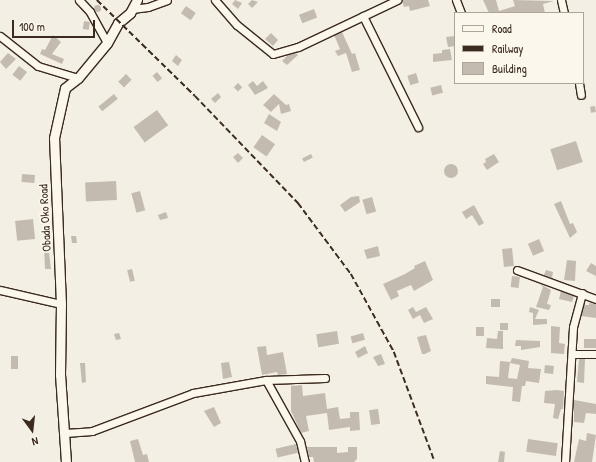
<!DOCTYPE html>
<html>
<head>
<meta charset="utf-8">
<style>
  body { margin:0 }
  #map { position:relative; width:596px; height:462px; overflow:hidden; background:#f3efe4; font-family:"Patrick Hand",sans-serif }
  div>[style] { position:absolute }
  .building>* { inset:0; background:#c3bbb0; transform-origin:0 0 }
  .round { border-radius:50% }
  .roads { filter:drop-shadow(1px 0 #3b2a1e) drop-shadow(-1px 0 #3b2a1e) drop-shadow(0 1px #3b2a1e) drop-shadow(0 -1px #3b2a1e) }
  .minor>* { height:7px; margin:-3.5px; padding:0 3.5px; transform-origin:3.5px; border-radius:3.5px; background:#fbf7ec }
  .major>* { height:9px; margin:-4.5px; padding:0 4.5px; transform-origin:4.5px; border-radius:4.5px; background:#fbf7ec }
  .rail>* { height:1.5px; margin-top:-0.75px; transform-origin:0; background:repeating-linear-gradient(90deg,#3b2a1e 0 6px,transparent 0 9px) }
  span { translate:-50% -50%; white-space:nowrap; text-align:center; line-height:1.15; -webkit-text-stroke:3.5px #fbf7ec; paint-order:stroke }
  .street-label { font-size:12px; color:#3b2a1e }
  .legend { position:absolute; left:454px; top:12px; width:130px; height:72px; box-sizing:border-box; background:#fbf7ec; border:1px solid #aea59a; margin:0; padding:5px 7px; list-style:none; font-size:12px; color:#3b2a1e }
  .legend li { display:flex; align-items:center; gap:8px; height:20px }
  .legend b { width:20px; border:1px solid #aea59a }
  .north { position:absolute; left:12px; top:410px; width:40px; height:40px; -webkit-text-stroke:3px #fbf7ec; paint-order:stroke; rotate:165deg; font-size:11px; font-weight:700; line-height:16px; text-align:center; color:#3b2a1e }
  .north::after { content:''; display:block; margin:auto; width:14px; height:18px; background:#3b2a1e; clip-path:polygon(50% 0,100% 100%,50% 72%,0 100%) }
  .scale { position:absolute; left:12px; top:20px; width:83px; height:18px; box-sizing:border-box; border:2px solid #3b2a1e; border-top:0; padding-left:5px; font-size:12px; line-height:14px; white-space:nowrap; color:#3b2a1e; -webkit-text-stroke:3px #fbf7ec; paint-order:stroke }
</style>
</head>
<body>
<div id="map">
  <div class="building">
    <i style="clip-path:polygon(235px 0,242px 3px,238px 9px,232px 4px)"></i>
    <i style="clip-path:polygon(252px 0,258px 2px,252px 8px,248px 4px)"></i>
    <i style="clip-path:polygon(402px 0,428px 0,430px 6px,410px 11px,409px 6px,404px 7px)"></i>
    <i style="clip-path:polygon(483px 0,496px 0,499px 11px,515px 6px,513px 0,554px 1px,543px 4px,545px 13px,489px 13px)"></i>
    <i class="round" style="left:93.5px;top:4.5px;width:7px;height:7px"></i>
    <i style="left:186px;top:6px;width:12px;height:9px;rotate:35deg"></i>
    <i style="left:314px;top:9px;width:9px;height:16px;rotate:69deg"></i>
    <i style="left:84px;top:21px;width:6px;height:8px;rotate:9deg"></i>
    <i style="clip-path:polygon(342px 32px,352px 54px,355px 53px,360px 70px,352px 72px,346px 53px,338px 56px,335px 51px,340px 49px,334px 35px)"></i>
    <i style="clip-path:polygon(271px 33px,278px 40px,273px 46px,265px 39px)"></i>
    <i style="clip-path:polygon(53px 35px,61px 42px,52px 54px,64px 59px,62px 64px,40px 54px,42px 49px,45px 50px)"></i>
    <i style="clip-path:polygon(455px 36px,455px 46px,448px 47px,446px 37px)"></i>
    <i style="clip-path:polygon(450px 49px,452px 60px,433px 62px,433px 54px,442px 53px,442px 50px)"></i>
    <i style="clip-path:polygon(8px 53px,16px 59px,6px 69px,0 62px)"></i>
    <i style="clip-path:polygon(296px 53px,298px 55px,287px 65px,282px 61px,288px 55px)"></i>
    <i style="clip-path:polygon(176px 55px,182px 60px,178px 66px,172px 61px)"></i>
    <i style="left:19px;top:66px;width:10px;height:11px;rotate:37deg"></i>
    <i style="left:157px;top:72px;width:8px;height:6px;rotate:50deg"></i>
    <i style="left:416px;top:73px;width:10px;height:9px;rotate:73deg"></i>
    <i style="left:126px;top:74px;width:8px;height:11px;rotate:45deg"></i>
    <i style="clip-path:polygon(253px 81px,257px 86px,263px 81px,268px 88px,255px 95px,248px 85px)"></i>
    <i style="left:238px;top:83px;width:6px;height:6px;rotate:45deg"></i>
    <i style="left:441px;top:85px;width:8px;height:11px;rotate:76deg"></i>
    <i style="clip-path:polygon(218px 93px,221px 97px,215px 103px,211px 99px)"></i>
    <i style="left:114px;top:94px;width:6px;height:20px;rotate:51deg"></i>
    <i style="clip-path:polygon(274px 94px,286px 105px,289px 104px,291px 111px,281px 114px,279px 104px,271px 112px,263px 105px)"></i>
    <i style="left:595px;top:106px;width:6px;height:5px;rotate:81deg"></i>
    <i style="left:157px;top:110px;width:19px;height:29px;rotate:54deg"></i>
    <i style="clip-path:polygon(269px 114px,281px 122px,277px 131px,264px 123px)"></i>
    <i style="left:262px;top:135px;width:16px;height:15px;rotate:35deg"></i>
    <i style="left:576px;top:141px;width:22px;height:27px;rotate:72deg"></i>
    <i style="clip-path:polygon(238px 153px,243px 158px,238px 163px,233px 157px)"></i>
    <i style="left:311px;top:154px;width:4px;height:10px;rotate:63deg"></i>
    <i style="clip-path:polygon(494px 154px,499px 162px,487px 170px,483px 164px,486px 162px,485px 159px)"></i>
    <i class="round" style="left:444px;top:164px;width:14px;height:14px"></i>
    <i style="left:22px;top:174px;width:13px;height:8px;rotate:4deg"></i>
    <i style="left:116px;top:181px;width:19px;height:31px;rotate:87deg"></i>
    <i style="left:140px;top:191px;width:20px;height:9px;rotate:75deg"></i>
    <i style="clip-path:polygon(359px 196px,360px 202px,345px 212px,340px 205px,351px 197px)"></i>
    <i style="left:372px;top:197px;width:15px;height:10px;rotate:74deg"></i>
    <i style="clip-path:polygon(561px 201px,570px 224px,573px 223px,577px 232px,570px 238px,554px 204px)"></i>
    <i style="clip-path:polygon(474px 205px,484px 223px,479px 226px,472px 215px,466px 219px,462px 212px)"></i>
    <i style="clip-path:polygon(166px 212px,168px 218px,160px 220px,158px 215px)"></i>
    <i style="left:33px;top:219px;width:20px;height:18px;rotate:84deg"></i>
    <i style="clip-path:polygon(71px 236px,76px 236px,77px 243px,72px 243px)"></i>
    <i style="left:539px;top:239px;width:13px;height:12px;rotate:67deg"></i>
    <i style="clip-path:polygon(48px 245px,51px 269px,45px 269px,44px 246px)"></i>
    <i style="clip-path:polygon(378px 246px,380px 256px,367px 259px,364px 250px)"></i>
    <i style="left:512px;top:248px;width:18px;height:10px;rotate:84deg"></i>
    <i style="clip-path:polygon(567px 260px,576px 261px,575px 281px,564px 280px)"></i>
    <i style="clip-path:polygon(425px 261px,433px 280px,414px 291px,411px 285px,397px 291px,399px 296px,391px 300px,383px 284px,405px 274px,415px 268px,414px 266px)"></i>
    <i style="clip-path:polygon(591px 263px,596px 266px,596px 276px,586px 271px)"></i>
    <i style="left:132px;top:269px;width:12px;height:5px;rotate:76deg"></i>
    <i style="clip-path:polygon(546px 270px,553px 272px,552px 278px,544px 275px)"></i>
    <i style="left:512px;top:276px;width:8px;height:11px;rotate:7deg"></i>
    <i style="clip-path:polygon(540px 284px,551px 290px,547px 304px,551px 305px,549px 310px,536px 307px,543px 287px)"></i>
    <i style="clip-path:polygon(561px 291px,574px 296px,572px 302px,559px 299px)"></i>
    <i style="left:491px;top:299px;width:9px;height:8px"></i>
    <i style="clip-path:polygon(589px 303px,596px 304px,596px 318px,581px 316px,584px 305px,589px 305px)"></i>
    <i style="clip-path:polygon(413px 307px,416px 312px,426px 307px,433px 319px,424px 323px,420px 315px,413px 319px,408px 310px)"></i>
    <i style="clip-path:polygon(530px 307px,539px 310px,535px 319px,547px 319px,547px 324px,533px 325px,533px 313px,529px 312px)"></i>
    <i style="left:500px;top:323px;width:8px;height:7px"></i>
    <i style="clip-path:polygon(551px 326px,560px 327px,559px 343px,565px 344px,564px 354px,551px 353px)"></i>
    <i style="left:476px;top:327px;width:8px;height:9px"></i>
    <i style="left:337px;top:331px;width:13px;height:21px;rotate:81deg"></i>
    <i style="clip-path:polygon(498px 331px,503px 331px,503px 349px,486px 348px,487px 338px,497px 339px)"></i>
    <i style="clip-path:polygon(119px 333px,121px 339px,116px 340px,114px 334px)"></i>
    <i style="left:363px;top:333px;width:7px;height:13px;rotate:74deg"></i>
    <i style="clip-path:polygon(426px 335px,431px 351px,425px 354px,422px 354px,417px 337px)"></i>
    <i style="left:584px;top:339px;width:12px;height:9px"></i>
    <i style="clip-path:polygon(516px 340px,540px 341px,540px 347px,521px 350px,521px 346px,515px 346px)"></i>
    <i style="clip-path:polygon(266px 346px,267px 355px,283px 352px,287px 374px,278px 375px,277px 372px,262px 375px,257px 347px)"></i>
    <i style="clip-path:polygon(365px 346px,368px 353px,358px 358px,355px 352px)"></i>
    <i style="clip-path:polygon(381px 354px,385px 364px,378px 366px,373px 357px)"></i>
    <i style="left:18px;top:356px;width:13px;height:7px;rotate:90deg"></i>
    <i style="clip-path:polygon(512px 358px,529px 361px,528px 368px,541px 369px,539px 383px,526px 381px,525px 386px,522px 386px,520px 402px,512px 401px,513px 387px,486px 384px,486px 376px,499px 377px,500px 361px,510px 362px,508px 378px,517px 379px,520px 365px,510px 363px)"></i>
    <i style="clip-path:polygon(579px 359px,585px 359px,584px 383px,577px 382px)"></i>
    <i style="clip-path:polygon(229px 362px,232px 377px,223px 379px,221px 363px)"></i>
    <i style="clip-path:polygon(80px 363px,85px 363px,86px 382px,82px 383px)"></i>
    <i style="left:545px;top:365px;width:9px;height:8px;rotate:6deg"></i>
    <i style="clip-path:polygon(302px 385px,303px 396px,325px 393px,327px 409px,338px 407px,340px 419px,350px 418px,350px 412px,359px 412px,360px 430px,350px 431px,350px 427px,329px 430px,327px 413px,306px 416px,309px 431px,301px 433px,291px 411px,291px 386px)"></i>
    <i style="clip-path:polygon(557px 390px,564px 391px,563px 409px,561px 409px,558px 419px,553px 418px,555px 404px,544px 403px,545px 391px)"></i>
    <i style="clip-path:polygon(574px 400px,596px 404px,596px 414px,586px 413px,584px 423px,574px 422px)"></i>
    <i style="clip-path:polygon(214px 407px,221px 423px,214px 427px,204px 411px)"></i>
    <i style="left:378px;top:409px;width:15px;height:9px;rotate:82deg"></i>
    <i style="clip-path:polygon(587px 433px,596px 435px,592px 462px,574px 462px,579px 439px,586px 441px)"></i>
    <i style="clip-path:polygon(138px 439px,143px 455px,147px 454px,149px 462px,135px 462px,130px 441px)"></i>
    <i style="left:528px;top:439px;width:30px;height:13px;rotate:8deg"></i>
    <i style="left:296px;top:444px;width:9px;height:21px;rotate:77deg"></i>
    <i style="clip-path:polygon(307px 447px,337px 447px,337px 453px,348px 452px,348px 447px,357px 447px,357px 459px,354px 462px,314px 462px,313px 457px,309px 457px)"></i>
    <i style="clip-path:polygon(500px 451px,505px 452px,504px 462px,498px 462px)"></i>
  </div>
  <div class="roads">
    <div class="minor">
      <i style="left:79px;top:0;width:16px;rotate:47deg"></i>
      <i style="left:90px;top:12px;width:35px;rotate:61deg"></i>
      <i style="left:215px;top:0;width:33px;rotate:49deg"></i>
      <i style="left:237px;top:25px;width:46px;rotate:38.9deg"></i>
      <i style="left:273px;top:54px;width:26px;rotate:-16deg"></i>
      <i style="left:298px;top:47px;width:110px;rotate:-25.4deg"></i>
      <i style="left:456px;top:0;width:14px;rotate:69deg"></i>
      <i style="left:561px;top:0;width:13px;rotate:77deg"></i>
      <i style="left:132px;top:9px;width:16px;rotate:-7deg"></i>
      <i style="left:148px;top:7px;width:20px;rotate:-20deg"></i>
      <i style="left:363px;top:16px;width:124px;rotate:63.6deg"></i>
      <i style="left:0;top:36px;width:48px;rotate:38.3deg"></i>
      <i style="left:38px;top:66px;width:42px;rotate:16.7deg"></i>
      <i style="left:579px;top:83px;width:12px;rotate:81deg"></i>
      <i style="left:517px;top:270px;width:84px;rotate:20.2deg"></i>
      <i style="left:0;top:290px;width:63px;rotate:12.9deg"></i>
      <i style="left:572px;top:354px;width:24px"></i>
      <i style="left:266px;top:380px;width:70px;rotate:60.9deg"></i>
      <i style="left:300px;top:441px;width:22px;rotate:77deg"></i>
      <i style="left:65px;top:433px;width:27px;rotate:-4deg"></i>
      <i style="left:92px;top:431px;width:108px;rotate:-20.6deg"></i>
      <i style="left:193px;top:393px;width:74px;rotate:-10.1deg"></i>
      <i style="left:266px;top:380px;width:59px;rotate:-1.9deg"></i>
      <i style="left:565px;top:462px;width:135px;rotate:-86.6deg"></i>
      <i style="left:573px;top:327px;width:35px;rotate:-75deg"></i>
    </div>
    <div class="major">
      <i style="left:66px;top:462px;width:87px;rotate:-93.9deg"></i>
      <i style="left:60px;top:375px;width:71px;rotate:-89.2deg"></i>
      <i style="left:61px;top:304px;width:166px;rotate:-92.4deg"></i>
      <i style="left:54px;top:138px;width:51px;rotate:-77.6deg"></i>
      <i style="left:65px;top:88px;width:16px;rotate:-38deg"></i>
      <i style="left:78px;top:78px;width:45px;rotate:-50.4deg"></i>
      <i style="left:107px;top:43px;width:23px;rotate:-61deg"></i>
      <i style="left:118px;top:23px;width:16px;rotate:-40deg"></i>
      <i style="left:130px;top:13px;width:15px;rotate:-62deg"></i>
    </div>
  </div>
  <div class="rail">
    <i style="left:97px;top:0;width:137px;rotate:44.4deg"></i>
    <i style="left:195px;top:96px;width:149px;rotate:46.1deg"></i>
    <i style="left:298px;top:203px;width:89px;rotate:53.3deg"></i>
    <i style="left:351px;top:274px;width:89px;rotate:61.1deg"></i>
    <i style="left:394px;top:352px;width:117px;rotate:69.6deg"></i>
  </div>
  <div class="street-label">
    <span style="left:45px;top:218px;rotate:-93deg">Obada Oko Road</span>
  </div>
  <ul class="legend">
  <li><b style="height:5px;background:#fbf7ec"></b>Road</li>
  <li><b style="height:5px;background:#3b2a1e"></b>Railway</li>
  <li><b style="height:11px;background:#c3bbb0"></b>Building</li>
  </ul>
  <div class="north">N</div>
  <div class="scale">100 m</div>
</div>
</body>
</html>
